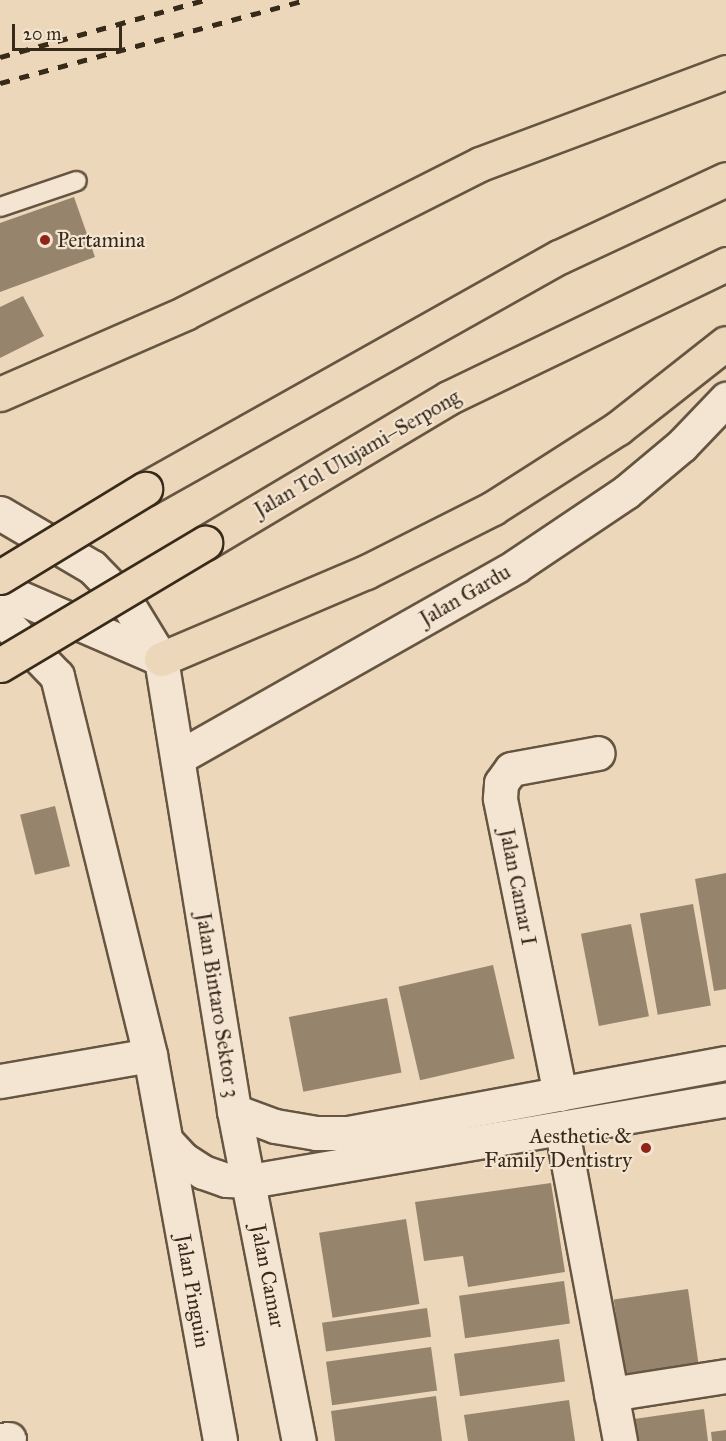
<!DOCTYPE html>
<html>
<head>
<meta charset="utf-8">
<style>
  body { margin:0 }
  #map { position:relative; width:726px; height:1441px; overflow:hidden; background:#edd7ba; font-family:"IM FELL Great Primer",serif }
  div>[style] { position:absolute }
  .building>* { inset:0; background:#96846d; transform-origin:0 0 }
  .roads { filter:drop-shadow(2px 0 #655541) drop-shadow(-2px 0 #655541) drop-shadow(0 2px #655541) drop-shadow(0 -2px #655541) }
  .lane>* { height:18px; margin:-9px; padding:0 9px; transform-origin:9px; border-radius:9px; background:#f3e5d2 }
  .street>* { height:33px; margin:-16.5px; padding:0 16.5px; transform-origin:16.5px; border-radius:16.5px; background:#f3e5d2 }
  .secondary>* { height:33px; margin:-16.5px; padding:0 16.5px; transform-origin:16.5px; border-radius:16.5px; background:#f3e5d2 }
  .highway>* { height:33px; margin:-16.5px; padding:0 16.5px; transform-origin:16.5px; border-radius:16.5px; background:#edd7ba }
  .rail>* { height:4.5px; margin-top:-2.25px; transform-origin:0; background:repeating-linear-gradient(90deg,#382a19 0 10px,transparent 0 20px) }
  .bridges { filter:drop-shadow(2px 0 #382a19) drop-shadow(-2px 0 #382a19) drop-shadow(0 2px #382a19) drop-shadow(0 -2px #382a19) }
  .highway-bridge>* { height:33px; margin:-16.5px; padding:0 16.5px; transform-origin:16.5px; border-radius:16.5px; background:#edd7ba }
  .dots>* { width:16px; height:16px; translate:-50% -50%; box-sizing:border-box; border:3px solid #f3e5d2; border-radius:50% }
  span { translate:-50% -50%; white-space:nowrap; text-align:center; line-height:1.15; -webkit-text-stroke:4.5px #f3e5d2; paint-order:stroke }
  .poi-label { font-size:21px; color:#382a19 }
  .left { translate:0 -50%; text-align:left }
  .right { translate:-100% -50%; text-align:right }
  .street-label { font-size:21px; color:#382a19 }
  .scale { position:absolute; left:12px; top:24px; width:110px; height:27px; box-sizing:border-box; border:3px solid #382a19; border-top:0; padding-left:8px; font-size:18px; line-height:21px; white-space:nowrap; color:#382a19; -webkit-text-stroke:4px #f3e5d2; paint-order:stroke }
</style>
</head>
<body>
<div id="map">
  <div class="building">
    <i style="clip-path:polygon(74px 197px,95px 257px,0 292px,0 223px)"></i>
    <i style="clip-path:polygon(23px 296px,44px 336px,0 358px,0 307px)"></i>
    <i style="left:55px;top:806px;width:62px;height:36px;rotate:76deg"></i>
    <i style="clip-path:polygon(726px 873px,726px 989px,714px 991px,695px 879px)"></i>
    <i style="left:693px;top:904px;width:103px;height:54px;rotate:80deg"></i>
    <i style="left:631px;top:924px;width:94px;height:51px;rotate:79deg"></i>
    <i style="left:493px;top:965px;width:96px;height:97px;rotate:77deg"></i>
    <i style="left:387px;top:998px;width:76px;height:100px;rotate:79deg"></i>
    <i style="clip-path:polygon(551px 1183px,565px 1272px,468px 1287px,463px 1256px,424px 1261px,415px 1202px)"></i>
    <i style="left:406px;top:1219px;width:86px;height:88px;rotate:81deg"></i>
    <i style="left:564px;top:1281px;width:43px;height:106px;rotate:82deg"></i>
    <i style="left:688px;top:1289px;width:75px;height:75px;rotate:82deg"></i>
    <i style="left:427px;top:1308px;width:29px;height:106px;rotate:82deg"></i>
    <i style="left:559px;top:1339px;width:43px;height:106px;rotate:82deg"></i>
    <i style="left:431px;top:1347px;width:44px;height:106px;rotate:82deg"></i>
    <i style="clip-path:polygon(436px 1396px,442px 1441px,335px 1441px,331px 1411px)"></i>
    <i style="clip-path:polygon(569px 1400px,575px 1441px,468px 1441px,464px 1415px)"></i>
    <i style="clip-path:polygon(704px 1409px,708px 1441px,638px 1441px,634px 1419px)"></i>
    <i style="clip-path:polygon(726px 1430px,726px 1441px,712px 1441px,711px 1432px)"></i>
  </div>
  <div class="roads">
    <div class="lane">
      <i style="left:0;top:207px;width:81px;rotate:-18.7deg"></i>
    </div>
    <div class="street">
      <i style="left:179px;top:757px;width:387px;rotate:-29.5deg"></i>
      <i style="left:516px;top:566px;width:133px;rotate:-33.9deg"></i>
      <i style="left:626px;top:492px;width:73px;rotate:-40deg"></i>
      <i style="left:682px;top:445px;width:64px;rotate:-46.3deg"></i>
      <i style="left:0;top:1081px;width:152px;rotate:-9.8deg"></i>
      <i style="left:560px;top:1094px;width:302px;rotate:-101.5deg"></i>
      <i style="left:500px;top:798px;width:15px;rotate:-86deg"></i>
      <i style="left:501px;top:783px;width:17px;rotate:-54deg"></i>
      <i style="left:511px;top:769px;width:88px;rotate:-10.4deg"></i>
      <i style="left:562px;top:1131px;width:315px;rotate:79.4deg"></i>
      <i style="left:611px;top:1394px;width:116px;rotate:-8.9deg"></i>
      <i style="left:0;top:1440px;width:9px;rotate:-6deg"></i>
    </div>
    <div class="secondary">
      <i style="left:0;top:513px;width:107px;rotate:30.4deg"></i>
      <i style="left:92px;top:567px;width:50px;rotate:45.8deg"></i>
      <i style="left:127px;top:603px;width:66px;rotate:58.7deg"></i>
      <i style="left:161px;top:659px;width:458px;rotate:80.8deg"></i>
      <i style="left:234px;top:1111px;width:336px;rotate:78.9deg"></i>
      <i style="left:0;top:589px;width:176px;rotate:23.5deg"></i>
      <i style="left:0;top:617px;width:82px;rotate:46deg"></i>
      <i style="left:57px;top:676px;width:390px;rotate:76.2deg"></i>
      <i style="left:150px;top:1055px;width:392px;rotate:79.7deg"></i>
      <i style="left:234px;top:1111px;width:44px;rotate:20.1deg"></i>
      <i style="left:275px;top:1126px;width:42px;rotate:9.7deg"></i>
      <i style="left:316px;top:1133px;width:32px"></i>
      <i style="left:348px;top:1133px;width:384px;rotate:-10.5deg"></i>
      <i style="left:167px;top:1142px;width:23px;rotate:47deg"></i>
      <i style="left:183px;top:1159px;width:24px;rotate:33deg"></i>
      <i style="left:203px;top:1172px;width:24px;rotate:19deg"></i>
      <i style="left:226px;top:1180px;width:24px;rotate:2deg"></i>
      <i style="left:250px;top:1181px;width:483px;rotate:-9.7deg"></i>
    </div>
    <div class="highway">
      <i style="left:0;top:394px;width:202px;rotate:-23.6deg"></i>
      <i style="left:185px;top:313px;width:330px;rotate:-26.8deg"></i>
      <i style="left:480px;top:164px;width:263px;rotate:-20.5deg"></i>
      <i style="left:145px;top:489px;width:475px;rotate:-29.3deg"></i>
      <i style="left:559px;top:257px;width:184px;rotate:-25deg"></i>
      <i style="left:205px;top:543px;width:283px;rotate:-30.8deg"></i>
      <i style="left:448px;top:398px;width:309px;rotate:-25.7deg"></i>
      <i style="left:161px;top:659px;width:223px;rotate:-23deg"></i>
      <i style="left:366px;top:572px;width:142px;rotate:-26.7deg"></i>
      <i style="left:493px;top:508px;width:148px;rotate:-32.6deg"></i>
      <i style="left:618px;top:428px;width:137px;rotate:-38.2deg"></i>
    </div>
  </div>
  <div class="rail">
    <i style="left:0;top:57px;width:212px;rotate:-15.6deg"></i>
    <i style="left:0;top:83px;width:316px;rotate:-15.2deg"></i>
  </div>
  <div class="bridges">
    <div class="highway-bridge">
      <i style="left:0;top:577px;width:170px;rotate:-31.3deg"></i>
      <i style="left:0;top:665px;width:239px;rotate:-30.8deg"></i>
    </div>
  </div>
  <div class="dots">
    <i style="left:45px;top:240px;background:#8f2418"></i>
    <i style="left:646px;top:1148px;background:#8f2418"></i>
  </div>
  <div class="poi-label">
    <span class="left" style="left:57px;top:240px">Pertamina</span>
    <span class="right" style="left:632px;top:1148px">Aesthetic &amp;<br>Family Dentistry</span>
  </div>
  <div class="street-label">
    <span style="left:357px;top:453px;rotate:-30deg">Jalan Tol Ulujami–Serpong</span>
    <span style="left:465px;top:595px;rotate:-30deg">Jalan Gardu</span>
    <span style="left:518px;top:887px;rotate:79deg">Jalan Camar I</span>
    <span style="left:218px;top:1005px;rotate:81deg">Jalan Bintaro Sektor 3</span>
    <span style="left:268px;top:1276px;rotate:79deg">Jalan Camar</span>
    <span style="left:193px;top:1291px;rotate:80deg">Jalan Pinguin</span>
  </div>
  <div class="scale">20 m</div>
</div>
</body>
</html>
